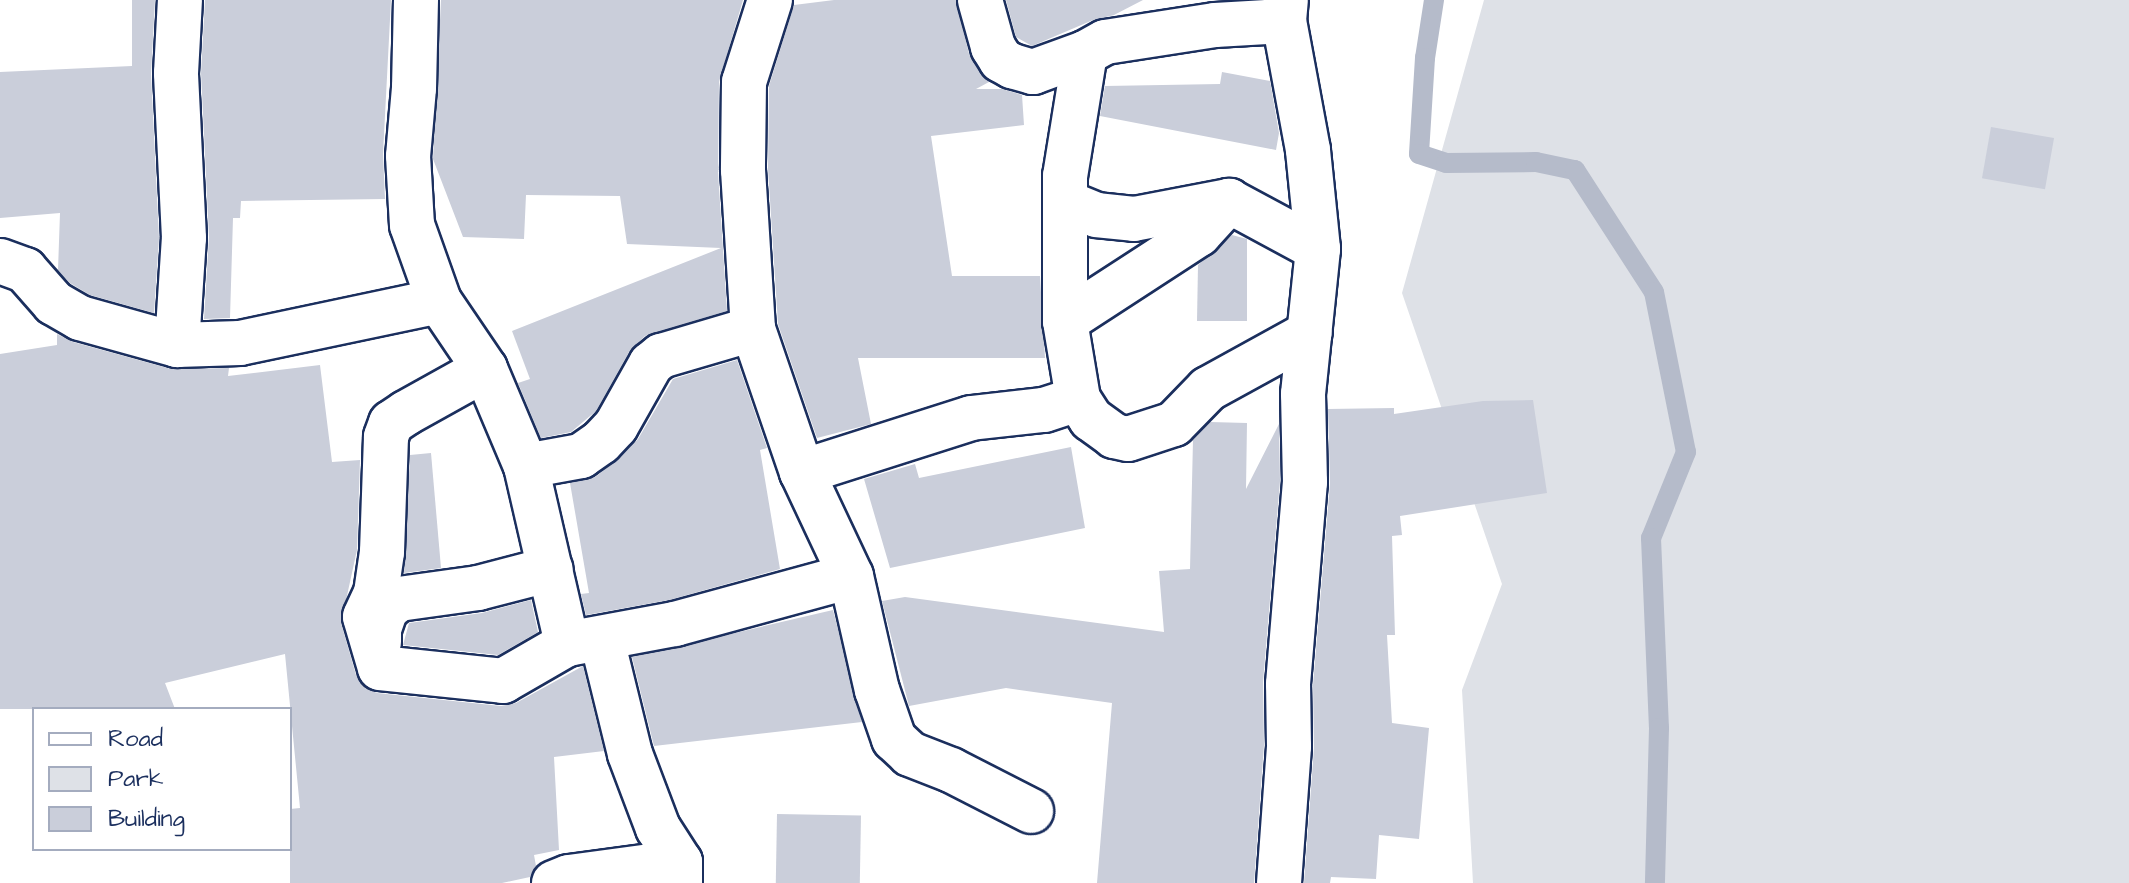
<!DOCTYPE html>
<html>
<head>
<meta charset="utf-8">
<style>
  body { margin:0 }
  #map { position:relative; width:2129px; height:883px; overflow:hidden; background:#fff; font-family:"Architects Daughter",sans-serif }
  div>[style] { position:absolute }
  .green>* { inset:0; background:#dee1e7 }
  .stream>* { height:20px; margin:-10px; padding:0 10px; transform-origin:10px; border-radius:10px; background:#b5bbca }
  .building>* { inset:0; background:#caceda; transform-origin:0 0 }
  .roads { filter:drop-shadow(2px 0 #1b2f5e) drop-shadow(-2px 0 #1b2f5e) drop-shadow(0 2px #1b2f5e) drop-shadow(0 -2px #1b2f5e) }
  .street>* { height:44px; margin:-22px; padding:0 22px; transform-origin:22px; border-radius:22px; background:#fff }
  span { translate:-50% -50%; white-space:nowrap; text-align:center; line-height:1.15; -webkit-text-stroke:7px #fff; paint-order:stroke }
  .legend { position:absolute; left:32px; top:707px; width:260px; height:144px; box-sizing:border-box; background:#fff; border:2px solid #a4acbf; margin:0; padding:10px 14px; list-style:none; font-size:24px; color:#1b2f5e }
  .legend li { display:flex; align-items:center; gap:16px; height:40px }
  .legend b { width:40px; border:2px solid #a4acbf }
</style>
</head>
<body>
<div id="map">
  <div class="green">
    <i style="clip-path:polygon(1484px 0,2129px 0,2129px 883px,1473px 883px,1462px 690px,1502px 584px,1402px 293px)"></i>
  </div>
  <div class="stream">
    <i style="left:1434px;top:0;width:59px;rotate:98.8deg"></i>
    <i style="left:1425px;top:58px;width:96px;rotate:93.6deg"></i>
    <i style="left:1419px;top:154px;width:28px;rotate:18deg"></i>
    <i style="left:1446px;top:163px;width:90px;rotate:-0.6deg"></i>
    <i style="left:1536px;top:162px;width:40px;rotate:12deg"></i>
    <i style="left:1575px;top:170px;width:145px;rotate:57.1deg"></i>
    <i style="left:1654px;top:292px;width:163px;rotate:78.7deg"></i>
    <i style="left:1686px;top:452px;width:93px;rotate:112.1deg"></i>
    <i style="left:1651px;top:538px;width:190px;rotate:87.6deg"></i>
    <i style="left:1659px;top:728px;width:155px;rotate:91.5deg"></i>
  </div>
  <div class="building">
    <i style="clip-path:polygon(132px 0,155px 0,151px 74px,159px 238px,154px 313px,90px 295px,70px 283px,58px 270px,60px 213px,0 218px,0 72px,132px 66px)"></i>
    <i style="clip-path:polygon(205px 0,391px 0,383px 154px,385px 199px,241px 201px,240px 218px,233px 218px,230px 318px,204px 319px,209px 237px,201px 73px)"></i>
    <i style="clip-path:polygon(441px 0,743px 0,719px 82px,718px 172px,727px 311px,645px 336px,629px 352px,596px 411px,571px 432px,541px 438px,518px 383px,530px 379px,512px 331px,721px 248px,627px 244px,620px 196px,526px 195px,524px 239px,463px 237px,433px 159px)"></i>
    <i style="clip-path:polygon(834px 0,956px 0,969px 54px,989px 82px,976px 89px,1002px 89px,1022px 95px,1024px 125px,931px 136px,952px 276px,1040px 276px,1045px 358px,858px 358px,871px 424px,817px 438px,778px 324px,768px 169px,769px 86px,794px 5px)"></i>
    <i style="clip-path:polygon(1006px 0,1143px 0,1114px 15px,1093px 20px,1032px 46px,1016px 37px)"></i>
    <i style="clip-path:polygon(1222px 72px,1270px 81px,1279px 133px,1276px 150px,1100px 116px,1105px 86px,1220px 84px)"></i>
    <i style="left:1991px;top:127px;width:64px;height:52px;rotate:10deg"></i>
    <i style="clip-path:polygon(1232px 235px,1247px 239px,1247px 321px,1197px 321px,1198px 265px)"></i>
    <i style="clip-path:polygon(57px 334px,73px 342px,171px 369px,229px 368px,228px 376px,320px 365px,332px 462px,360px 460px,357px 550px,341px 623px,356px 675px,365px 688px,377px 693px,501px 706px,516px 703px,583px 666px,604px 751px,554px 757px,559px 850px,534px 855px,536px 866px,530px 877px,502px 883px,290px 883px,290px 809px,300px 808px,285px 654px,165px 683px,175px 709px,0 709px,0 354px,57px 345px)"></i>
    <i style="clip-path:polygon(737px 360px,767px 448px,760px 450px,780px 569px,669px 600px,586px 615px,581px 594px,589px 593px,570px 483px,595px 477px,619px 459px,638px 439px,673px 379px)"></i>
    <i style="clip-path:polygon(1533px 400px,1547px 493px,1400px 516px,1402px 535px,1392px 536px,1395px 635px,1387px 635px,1392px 723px,1429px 728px,1419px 839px,1379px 835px,1376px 879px,1331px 877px,1330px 883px,1304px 883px,1314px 748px,1313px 685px,1330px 484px,1328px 409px,1394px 408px,1394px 414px,1483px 401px)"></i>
    <i style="clip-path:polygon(1210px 422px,1247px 423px,1246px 489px,1279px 424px,1280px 481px,1263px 682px,1264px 745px,1254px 883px,1097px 883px,1112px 703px,1006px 688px,909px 706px,882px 601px,905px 597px,1164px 632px,1159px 571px,1190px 569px,1193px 440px)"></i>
    <i style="clip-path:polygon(1071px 447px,1085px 528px,890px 568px,864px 479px,915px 464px,919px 478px)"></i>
    <i style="clip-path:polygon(431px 453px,441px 568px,404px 573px,410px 455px)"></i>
    <i style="clip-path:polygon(531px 600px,538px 632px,498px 655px,403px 645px,409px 623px,482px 613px)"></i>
    <i style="clip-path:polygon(833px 610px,862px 722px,654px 746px,632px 657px)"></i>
    <i style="left:777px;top:814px;width:84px;height:69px;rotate:1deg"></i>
  </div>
  <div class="roads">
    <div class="street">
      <i style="left:416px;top:0;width:88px;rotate:91.3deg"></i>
      <i style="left:414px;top:88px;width:68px;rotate:95deg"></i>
      <i style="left:408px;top:156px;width:69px;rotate:86.7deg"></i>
      <i style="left:412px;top:225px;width:81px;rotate:70.4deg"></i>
      <i style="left:439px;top:301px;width:82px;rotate:55.9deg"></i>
      <i style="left:485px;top:369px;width:105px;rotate:67.1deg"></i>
      <i style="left:526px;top:466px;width:183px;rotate:77deg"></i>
      <i style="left:770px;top:0;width:86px;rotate:107.6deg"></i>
      <i style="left:744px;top:82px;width:88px;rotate:90.7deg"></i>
      <i style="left:743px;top:170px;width:159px;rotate:86.4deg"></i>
      <i style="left:753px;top:329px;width:151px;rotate:71.1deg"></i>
      <i style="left:802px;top:472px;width:115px;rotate:64.8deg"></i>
      <i style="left:851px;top:576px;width:117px;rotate:77.2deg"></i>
      <i style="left:877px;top:690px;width:52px;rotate:70.9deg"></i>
      <i style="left:894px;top:739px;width:22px;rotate:43deg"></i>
      <i style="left:910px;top:754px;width:44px;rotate:21.3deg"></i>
      <i style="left:951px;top:770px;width:90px;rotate:27.1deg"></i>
      <i style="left:980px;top:0;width:49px;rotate:74.5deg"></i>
      <i style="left:993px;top:47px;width:15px;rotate:58deg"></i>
      <i style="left:1001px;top:60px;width:13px;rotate:29deg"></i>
      <i style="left:1012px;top:66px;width:22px;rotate:16deg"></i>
      <i style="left:1033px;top:72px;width:55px;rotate:-20.1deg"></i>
      <i style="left:1284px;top:21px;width:69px;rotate:176.7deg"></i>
      <i style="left:1215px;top:25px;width:111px;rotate:171.2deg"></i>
      <i style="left:1105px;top:42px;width:23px;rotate:151deg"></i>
      <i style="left:1085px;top:53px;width:125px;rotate:99.2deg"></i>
      <i style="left:1065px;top:176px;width:145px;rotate:90deg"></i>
      <i style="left:1065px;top:321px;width:79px;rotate:80.5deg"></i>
      <i style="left:1078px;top:399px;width:24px;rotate:57deg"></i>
      <i style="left:1091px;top:419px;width:29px;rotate:36deg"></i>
      <i style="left:1114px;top:436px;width:14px;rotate:12deg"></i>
      <i style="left:1128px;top:439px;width:48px;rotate:-18.1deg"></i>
      <i style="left:1174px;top:424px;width:49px;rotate:-45.8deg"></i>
      <i style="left:1208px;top:389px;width:116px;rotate:-28.8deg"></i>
      <i style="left:1067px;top:203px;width:31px;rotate:22deg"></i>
      <i style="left:1096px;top:215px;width:38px;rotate:6deg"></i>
      <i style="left:1134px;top:219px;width:97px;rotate:-10.7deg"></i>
      <i style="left:1229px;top:201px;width:101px;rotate:28.3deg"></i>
      <i style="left:0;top:261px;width:27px;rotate:20deg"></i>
      <i style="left:25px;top:270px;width:44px;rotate:48.7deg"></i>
      <i style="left:54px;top:303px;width:30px;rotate:30deg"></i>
      <i style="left:80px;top:318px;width:101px;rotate:15.6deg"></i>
      <i style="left:177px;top:345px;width:63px;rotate:-1.8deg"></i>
      <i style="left:240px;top:343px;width:203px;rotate:-11.9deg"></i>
      <i style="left:1065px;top:321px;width:160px;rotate:-33deg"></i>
      <i style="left:1199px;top:234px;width:45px;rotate:-47.7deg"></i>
      <i style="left:177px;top:345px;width:107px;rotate:-86.3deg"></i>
      <i style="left:184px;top:238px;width:165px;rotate:-92.8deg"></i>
      <i style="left:176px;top:73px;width:73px;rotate:-86.9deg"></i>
      <i style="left:485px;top:369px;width:90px;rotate:150.9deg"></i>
      <i style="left:406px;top:413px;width:18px;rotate:146deg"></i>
      <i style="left:391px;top:423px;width:15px;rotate:110deg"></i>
      <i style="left:386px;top:437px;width:115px;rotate:92deg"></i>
      <i style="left:382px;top:552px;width:41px;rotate:98.3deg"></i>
      <i style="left:376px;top:593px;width:26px;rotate:115deg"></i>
      <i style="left:365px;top:617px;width:53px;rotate:73.6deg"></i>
      <i style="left:380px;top:668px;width:124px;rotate:6deg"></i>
      <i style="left:503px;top:681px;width:74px;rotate:-30deg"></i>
      <i style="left:567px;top:644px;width:110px;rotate:-10.5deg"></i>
      <i style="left:675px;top:624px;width:182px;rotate:-15.3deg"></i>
      <i style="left:526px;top:466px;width:56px;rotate:-10.3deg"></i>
      <i style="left:581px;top:456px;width:24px;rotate:-35deg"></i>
      <i style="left:601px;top:442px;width:22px;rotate:-47deg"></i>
      <i style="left:616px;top:426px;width:71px;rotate:-60.6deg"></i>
      <i style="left:651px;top:364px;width:13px;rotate:-39deg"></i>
      <i style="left:661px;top:356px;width:96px;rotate:-16.4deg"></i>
      <i style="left:802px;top:472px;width:177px;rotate:-17.7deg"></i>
      <i style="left:971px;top:418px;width:73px;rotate:-6.3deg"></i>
      <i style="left:1044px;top:410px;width:36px;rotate:-18deg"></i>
      <i style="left:602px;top:640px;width:117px;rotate:76.2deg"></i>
      <i style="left:630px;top:754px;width:79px;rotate:69.3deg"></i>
      <i style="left:658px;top:828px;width:40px;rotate:57.1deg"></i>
      <i style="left:680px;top:862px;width:21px;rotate:90deg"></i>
      <i style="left:379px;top:642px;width:13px;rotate:-90deg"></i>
      <i style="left:379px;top:629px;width:21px;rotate:-71deg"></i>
      <i style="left:386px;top:609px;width:16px;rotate:-38deg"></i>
      <i style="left:399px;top:599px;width:80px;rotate:-7.9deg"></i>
      <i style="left:478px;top:588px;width:75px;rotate:-14.6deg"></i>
      <i style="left:554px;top:883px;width:16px;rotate:-22deg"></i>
      <i style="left:569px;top:877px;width:112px;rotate:-7.7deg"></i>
      <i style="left:1279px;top:883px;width:137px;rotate:-85.8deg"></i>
      <i style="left:1289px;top:746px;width:62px;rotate:-90.9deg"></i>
      <i style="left:1288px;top:684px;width:203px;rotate:-85.2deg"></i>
      <i style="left:1305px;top:482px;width:88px;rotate:-91.3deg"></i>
      <i style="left:1303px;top:394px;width:146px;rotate:-84.1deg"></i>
      <i style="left:1318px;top:249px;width:100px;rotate:-95.8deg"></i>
      <i style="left:1308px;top:150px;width:131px;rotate:-100.5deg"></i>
      <i style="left:1284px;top:21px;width:21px;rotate:-85deg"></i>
    </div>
  </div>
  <ul class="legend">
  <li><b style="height:10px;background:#fff"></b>Road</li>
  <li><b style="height:22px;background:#dee1e7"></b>Park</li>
  <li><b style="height:22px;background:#caceda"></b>Building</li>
  </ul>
</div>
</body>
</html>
